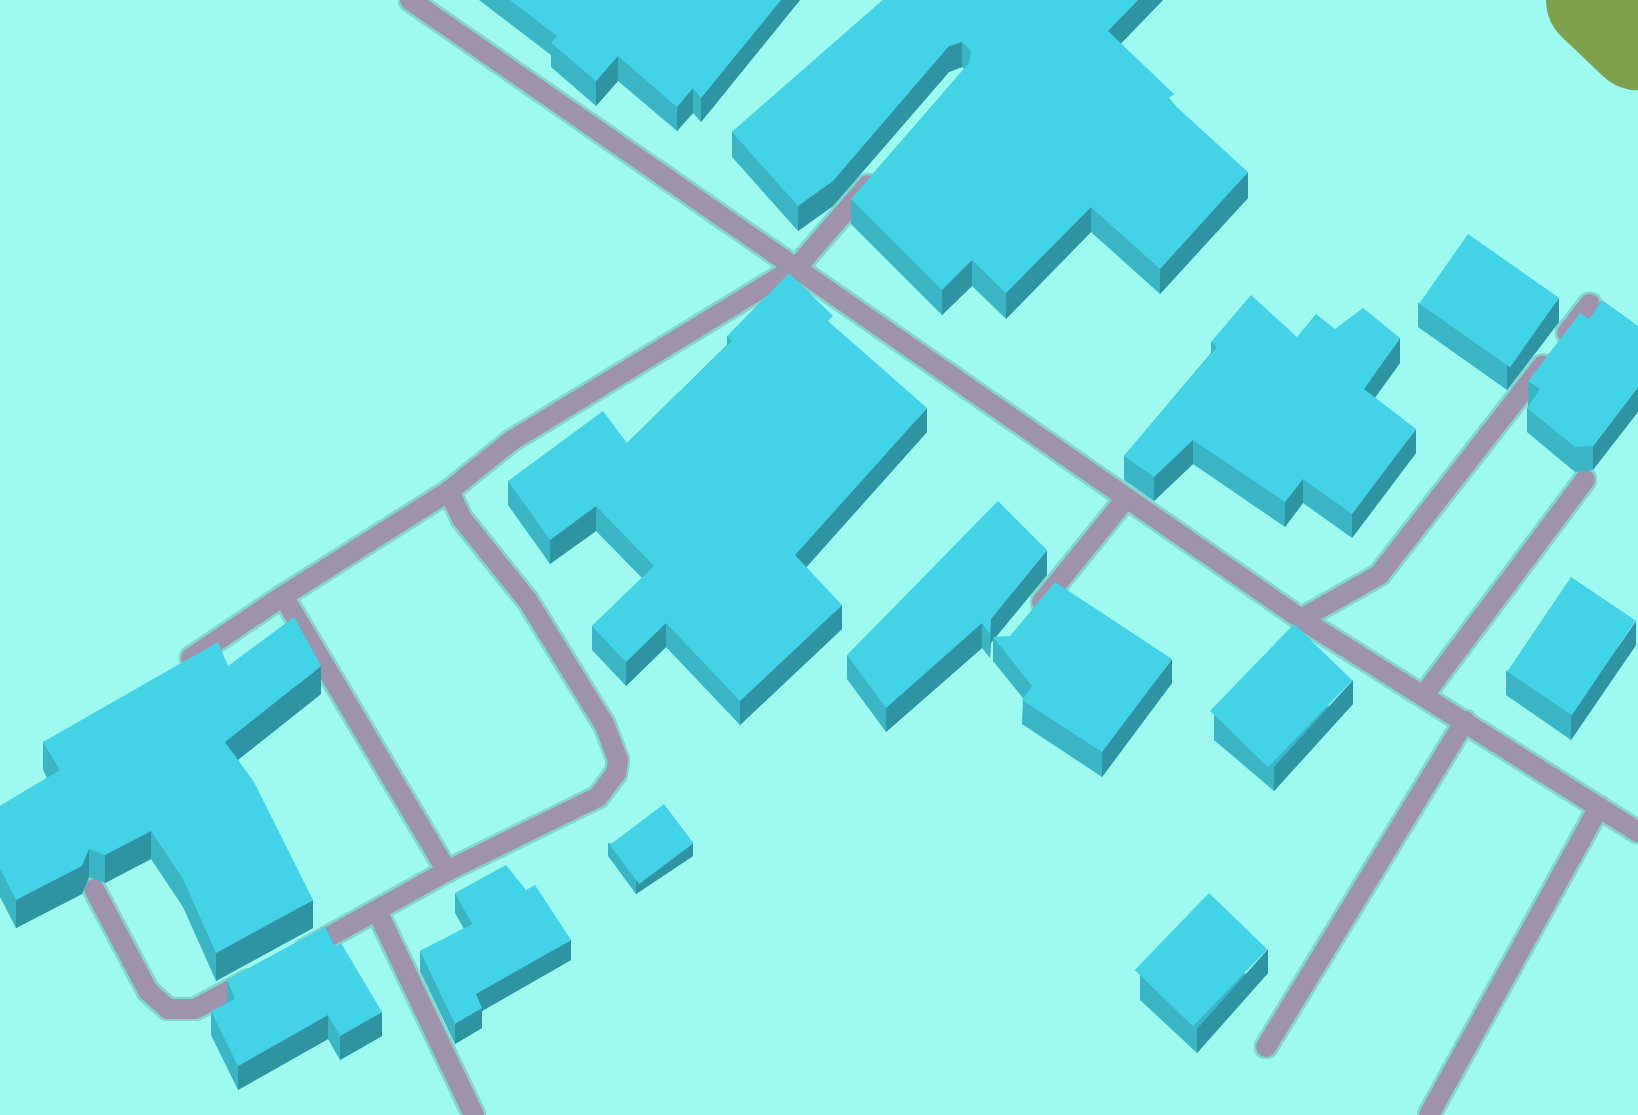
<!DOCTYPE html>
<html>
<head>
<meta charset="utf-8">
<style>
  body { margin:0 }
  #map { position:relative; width:1638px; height:1115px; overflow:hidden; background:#9efaf1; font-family:"Varela Round",sans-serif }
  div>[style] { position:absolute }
  .river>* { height:102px; margin:-51px; padding:0 51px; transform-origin:51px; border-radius:51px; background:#7ea14b }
  .roads { filter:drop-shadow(2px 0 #83d6ce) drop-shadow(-2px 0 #83d6ce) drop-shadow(0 2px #83d6ce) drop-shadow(0 -2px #83d6ce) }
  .street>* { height:20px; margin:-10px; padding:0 10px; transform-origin:10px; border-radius:10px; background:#9f92ac }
  .wall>* { inset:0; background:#39b5c6 }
  .shaded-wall>* { inset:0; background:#2e94a1 }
  .building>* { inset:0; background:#42d3e6; transform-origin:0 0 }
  span { translate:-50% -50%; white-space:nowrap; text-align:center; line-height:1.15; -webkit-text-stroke:6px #dafcf8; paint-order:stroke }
</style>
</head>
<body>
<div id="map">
  <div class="river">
    <i style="left:1597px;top:0;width:57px;rotate:43.6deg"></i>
  </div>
  <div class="roads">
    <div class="street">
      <i style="left:410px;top:0;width:1085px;rotate:34.79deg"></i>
      <i style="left:1301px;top:619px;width:399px;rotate:32.3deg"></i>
      <i style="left:1567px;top:333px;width:37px;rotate:-52deg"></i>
      <i style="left:1042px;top:602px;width:132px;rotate:-50.9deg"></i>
      <i style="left:1301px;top:619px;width:90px;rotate:-29.4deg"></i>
      <i style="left:1379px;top:575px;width:266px;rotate:-52deg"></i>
      <i style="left:191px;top:658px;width:111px;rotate:-34deg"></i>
      <i style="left:1424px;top:695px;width:269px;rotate:-53.2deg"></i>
      <i style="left:447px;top:871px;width:320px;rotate:-120.8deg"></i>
      <i style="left:283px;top:596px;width:196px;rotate:-32.3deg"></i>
      <i style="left:94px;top:889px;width:115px;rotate:62.1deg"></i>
      <i style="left:148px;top:991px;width:27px;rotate:42deg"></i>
      <i style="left:168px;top:1009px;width:27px"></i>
      <i style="left:195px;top:1009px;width:61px;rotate:-28.2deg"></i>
      <i style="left:377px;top:911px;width:226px;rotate:64.6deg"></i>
      <i style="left:305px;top:950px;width:162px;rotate:-29.1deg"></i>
      <i style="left:447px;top:871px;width:168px;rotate:-26.1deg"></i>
      <i style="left:598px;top:797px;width:30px;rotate:-53deg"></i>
      <i style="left:616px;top:773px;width:13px;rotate:-81deg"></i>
      <i style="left:618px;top:760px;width:39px;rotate:-111deg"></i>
      <i style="left:604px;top:724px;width:145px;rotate:-121.7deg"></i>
      <i style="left:528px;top:601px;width:105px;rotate:-128.8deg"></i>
      <i style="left:462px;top:519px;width:31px;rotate:-115deg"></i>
      <i style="left:449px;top:491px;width:80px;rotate:-38.9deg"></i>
      <i style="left:511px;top:441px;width:336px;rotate:-31.4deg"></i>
      <i style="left:798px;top:266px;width:107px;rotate:-49.2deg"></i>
      <i style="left:1266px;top:1047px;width:382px;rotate:-58.6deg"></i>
      <i style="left:1429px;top:1115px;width:352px;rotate:-61.1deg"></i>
    </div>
  </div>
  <div class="wall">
    <i style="clip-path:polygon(479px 0,800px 0,701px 122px,693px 113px,677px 131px,618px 81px,596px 106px,551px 67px,551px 55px)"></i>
    <i style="clip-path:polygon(883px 0,1163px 0,1120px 44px,1174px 104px,1248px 198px,1160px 294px,1091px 232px,1006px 319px,972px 286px,942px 315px,851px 224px,851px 199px,964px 69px,962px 67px,949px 72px,833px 206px,798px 231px,732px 157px,732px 132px)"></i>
    <i style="clip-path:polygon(1602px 300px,1593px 470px,1575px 472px,1527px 432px,1527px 408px,1528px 406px,1528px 381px,1589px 319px)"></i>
    <i style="clip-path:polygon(1418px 303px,1559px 322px,1507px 390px,1418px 327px)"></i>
    <i style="clip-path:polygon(833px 326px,927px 432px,806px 567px,842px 629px,740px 725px,666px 647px,626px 686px,592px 650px,592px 626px,642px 578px,596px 531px,550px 564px,508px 505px,508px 481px,627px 443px,727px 345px,727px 336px)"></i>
    <i style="clip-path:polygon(1335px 329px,1400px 363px,1375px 397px,1416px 453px,1352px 538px,1303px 503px,1285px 527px,1193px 464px,1154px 501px,1124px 480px,1124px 456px,1211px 353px,1211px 342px,1297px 337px)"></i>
    <i style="clip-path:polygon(1047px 575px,996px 637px,1172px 683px,1102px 777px,1022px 724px,1023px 698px,993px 661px,993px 640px,991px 643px,990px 658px,982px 648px,886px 732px,847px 679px,847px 655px)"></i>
    <i style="clip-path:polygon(1636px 645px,1571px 740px,1506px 695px,1506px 671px)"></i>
    <i style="clip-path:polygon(228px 666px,321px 694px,238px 760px,313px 928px,216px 981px,183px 907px,151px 859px,105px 883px,89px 877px,82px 894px,16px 928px,0 897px,0 806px,47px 778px,43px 770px,43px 742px)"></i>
    <i style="clip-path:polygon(1353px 704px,1274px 791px,1214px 740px,1214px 715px)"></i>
    <i style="clip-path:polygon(608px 843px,693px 856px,636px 894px,608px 856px)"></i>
    <i style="clip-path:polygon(455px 893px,571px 960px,482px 1011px,482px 1028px,455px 1044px,420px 971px,420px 951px,464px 929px,455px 913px)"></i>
    <i style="clip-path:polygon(325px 927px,382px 1036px,340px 1060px,328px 1039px,238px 1090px,211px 1035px,211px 1011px,227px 1003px,227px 980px)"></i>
    <i style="clip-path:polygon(1268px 973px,1197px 1053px,1140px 1000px,1140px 975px)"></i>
  </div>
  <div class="shaded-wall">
    <i style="clip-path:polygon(781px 0,800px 0,701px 122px,701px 98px)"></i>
    <i style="clip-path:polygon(1138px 0,1163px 0,1108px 57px,1108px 31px)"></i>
    <i style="clip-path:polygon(962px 42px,962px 67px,949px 72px,833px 206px,798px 231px,798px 206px,949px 46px)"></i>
    <i style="clip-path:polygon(618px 56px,618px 81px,596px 106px,596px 81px)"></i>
    <i style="clip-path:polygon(693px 88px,693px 113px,677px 131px,677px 107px)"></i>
    <i style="clip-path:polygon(1248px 172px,1248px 198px,1160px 294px,1160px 269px)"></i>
    <i style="clip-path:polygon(1091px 207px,1091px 232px,1006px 319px,1006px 293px)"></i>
    <i style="clip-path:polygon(972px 260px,972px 286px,942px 315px,942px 290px)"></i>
    <i style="clip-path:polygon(1559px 298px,1559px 322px,1507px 390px,1507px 366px)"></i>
    <i style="clip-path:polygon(1400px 338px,1400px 363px,1364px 413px,1364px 389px)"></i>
    <i style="clip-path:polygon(1638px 387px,1638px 412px,1593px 470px,1593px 446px)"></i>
    <i style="clip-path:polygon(927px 408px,927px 432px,795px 580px,795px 555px)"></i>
    <i style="clip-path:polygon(1416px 429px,1416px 453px,1352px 538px,1352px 514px)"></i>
    <i style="clip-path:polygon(1193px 440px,1193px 464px,1154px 501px,1154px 477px)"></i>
    <i style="clip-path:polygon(1303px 479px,1303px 503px,1285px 527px,1285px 502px)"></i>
    <i style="clip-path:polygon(596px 506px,596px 531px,550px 564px,550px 540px)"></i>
    <i style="clip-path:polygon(1047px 550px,1047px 575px,994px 639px,993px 637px,993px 640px,991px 643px,990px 658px,991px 619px)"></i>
    <i style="clip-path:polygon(842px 605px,842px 629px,740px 725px,740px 701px)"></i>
    <i style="clip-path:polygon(1636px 621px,1636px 645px,1571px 740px,1571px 715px)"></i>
    <i style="clip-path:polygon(666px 623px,666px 647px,626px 686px,626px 662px)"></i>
    <i style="clip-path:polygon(982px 623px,982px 648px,886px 732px,886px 708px)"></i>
    <i style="clip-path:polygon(1172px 659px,1172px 683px,1102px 777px,1102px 752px)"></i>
    <i style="clip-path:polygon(321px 666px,321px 694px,225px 770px,225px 742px)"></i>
    <i style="clip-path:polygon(1353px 680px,1353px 704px,1274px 791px,1274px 767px)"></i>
    <i style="clip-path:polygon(151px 831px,151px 859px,105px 883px,105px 855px)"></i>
    <i style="clip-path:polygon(693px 843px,693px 856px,636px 894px,636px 881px)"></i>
    <i style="clip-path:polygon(89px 849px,89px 877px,82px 894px,16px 928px,16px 900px)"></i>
    <i style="clip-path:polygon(313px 900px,313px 928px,216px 981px,216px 953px)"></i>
    <i style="clip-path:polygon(571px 940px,571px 960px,482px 1011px,482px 1028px,455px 1044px,455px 1024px,476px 994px)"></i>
    <i style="clip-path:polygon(1268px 949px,1268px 973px,1197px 1053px,1197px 1029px)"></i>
    <i style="clip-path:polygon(382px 1012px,382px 1036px,340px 1060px,340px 1036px)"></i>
    <i style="clip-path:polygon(328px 1015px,328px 1039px,238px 1090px,238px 1066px)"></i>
  </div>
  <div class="building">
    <i style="clip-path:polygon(510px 0,781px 0,701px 98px,693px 88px,677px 107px,618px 56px,596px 81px,551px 43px,557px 36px)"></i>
    <i style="clip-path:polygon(883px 0,1138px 0,1108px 31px,1174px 94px,1168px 99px,1248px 172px,1160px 269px,1091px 207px,1006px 293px,972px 260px,942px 290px,851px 199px,969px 63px,971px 51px,962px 42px,949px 46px,833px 181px,798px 206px,732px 132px)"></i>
    <i style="left:1468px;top:234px;width:111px;height:85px;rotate:35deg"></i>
    <i style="clip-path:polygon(789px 273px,833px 316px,828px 321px,927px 408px,795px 555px,842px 605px,740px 701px,666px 623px,626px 662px,592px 626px,654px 566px,596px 506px,550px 540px,508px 481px,603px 411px,627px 443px,732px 341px,727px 336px)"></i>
    <i style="clip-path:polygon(1251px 295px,1297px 337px,1316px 314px,1335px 329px,1363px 308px,1400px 338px,1364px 389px,1416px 429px,1352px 514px,1303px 479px,1285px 502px,1193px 440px,1154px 477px,1124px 456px,1217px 347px,1211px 342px)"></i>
    <i style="clip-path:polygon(1602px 300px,1638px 326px,1638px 387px,1593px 446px,1575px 447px,1527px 408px,1540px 389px,1528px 381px,1580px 313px,1589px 319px)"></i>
    <i style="clip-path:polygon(998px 501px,1047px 550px,991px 619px,990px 634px,982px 623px,886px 708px,847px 655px)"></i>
    <i style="left:1571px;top:577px;width:78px;height:114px;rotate:34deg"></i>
    <i style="clip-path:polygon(1055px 582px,1172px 659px,1102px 752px,1022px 700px,1032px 686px,993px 637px,1010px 636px)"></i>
    <i style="clip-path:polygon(294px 617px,321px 666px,225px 742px,254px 782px,313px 900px,216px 953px,183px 879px,151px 831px,105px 855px,89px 849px,82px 866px,16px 900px,0 869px,0 806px,60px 770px,43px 742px,218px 642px,228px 666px)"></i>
    <i style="left:1294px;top:624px;width:81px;height:121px;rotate:44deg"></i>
    <i style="left:664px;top:804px;width:49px;height:68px;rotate:53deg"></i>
    <i style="clip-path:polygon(506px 865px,526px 890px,535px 885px,571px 940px,476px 994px,482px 1008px,455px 1024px,420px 951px,472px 924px,455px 893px)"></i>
    <i style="left:1209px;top:893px;width:81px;height:107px;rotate:44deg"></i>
    <i style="clip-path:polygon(325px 927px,335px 947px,341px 943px,382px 1012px,340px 1036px,328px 1015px,238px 1066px,211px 1011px,235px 999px,227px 980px)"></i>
  </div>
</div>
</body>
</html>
